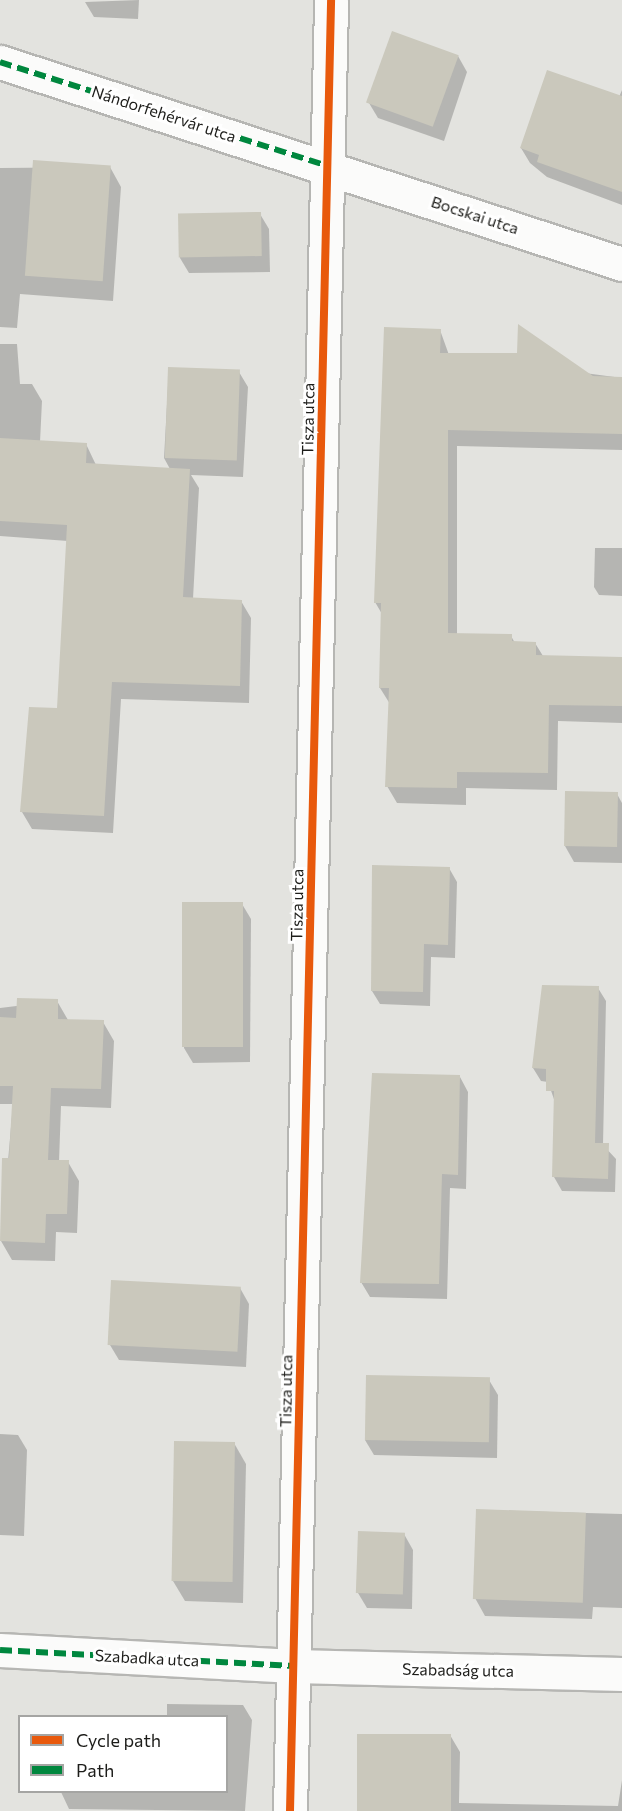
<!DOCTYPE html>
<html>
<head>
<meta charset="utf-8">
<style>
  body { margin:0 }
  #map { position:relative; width:622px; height:1811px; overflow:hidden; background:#e3e3df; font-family:Commissioner,sans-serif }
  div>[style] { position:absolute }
  .shadow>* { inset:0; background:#0003 }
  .building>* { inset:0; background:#cac8bc; transform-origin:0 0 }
  .roads { filter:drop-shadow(2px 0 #b6b6b3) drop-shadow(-2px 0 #b6b6b3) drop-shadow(0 2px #b6b6b3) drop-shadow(0 -2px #b6b6b3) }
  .street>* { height:33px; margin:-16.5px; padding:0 16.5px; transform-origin:16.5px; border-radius:16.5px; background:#fbfbfa }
  .quiet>* { height:6px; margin-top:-3px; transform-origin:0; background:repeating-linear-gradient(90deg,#00873e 0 12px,transparent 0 18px) }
  .cycleway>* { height:8px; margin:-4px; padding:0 4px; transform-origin:4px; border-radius:4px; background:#e8590c }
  span { translate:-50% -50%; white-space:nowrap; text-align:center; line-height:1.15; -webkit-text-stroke:6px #fff; paint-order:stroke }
  .street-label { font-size:16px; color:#1d1d1a }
  .legend { position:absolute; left:18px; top:1715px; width:210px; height:78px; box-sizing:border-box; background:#fff; border:2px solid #a5a5a3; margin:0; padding:8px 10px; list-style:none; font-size:18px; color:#1d1d1a }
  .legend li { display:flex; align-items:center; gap:12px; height:30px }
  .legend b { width:30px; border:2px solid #a5a5a3 }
</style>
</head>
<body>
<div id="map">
  <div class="shadow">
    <i style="clip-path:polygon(139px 0,138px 19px,94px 17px,85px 2px)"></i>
    <i style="clip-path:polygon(458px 56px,467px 72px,444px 141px,378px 118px,369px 103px)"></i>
    <i style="clip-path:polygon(622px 90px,622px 205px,547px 177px,530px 163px,521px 148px,619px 97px)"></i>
    <i style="clip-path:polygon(110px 167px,121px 187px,113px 301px,20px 294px,17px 328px,0 327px,0 168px)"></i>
    <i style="clip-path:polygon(260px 214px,269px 229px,270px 272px,189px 273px,180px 258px,179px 215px)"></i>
    <i style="clip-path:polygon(440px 330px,449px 355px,622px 378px,622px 450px,457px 446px,457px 635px,511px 636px,515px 643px,535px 643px,543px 656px,622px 658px,622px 723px,558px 721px,557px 790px,466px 788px,466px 805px,397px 803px,387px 786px,390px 704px,380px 688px,382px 614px,375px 602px)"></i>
    <i style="clip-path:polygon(0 344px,17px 344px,20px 384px,32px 384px,42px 401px,40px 442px,86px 444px,96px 465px,170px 469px,164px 458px,169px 368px,239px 372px,248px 387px,243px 477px,191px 475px,199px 488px,193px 599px,241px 601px,251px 618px,249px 703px,121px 699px,113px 833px,32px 829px,22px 812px,58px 709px,68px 541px,0 536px)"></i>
    <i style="clip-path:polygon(595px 548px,622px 548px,622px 596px,599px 595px,594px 587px)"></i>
    <i style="clip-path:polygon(617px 794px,622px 803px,622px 863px,574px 862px,565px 846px)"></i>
    <i style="clip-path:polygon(449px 868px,457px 882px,455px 958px,431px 957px,430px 1006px,380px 1004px,372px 991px)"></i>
    <i style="clip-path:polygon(183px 904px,242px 904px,251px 919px,250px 1062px,193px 1063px,184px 1048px)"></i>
    <i style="clip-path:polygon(598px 988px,606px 1001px,603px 1145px,616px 1159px,615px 1192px,562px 1191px,554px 1177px,556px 1105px,548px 1082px,541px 1081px,533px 1068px)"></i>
    <i style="clip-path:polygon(57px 1001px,68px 1020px,103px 1022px,114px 1041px,111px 1108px,61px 1106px,59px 1162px,68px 1162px,79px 1181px,77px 1233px,56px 1232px,55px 1261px,12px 1260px,1px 1241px,13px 1104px,0 1104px,0 1008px)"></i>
    <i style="clip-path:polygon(460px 1077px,468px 1092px,466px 1189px,450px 1188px,447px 1299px,370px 1297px,361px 1282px)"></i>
    <i style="clip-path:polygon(240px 1288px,249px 1304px,246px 1367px,119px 1360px,110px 1345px)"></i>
    <i style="clip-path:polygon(489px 1380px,498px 1395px,497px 1458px,374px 1455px,365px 1440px)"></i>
    <i style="clip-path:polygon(0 1434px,18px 1435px,27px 1450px,24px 1536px,0 1535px)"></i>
    <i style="clip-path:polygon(234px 1443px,246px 1464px,243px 1603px,185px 1601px,173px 1581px)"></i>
    <i style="clip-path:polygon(478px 1510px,622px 1514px,622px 1608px,593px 1607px,592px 1619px,485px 1616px,475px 1598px)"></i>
    <i style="clip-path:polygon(404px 1534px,413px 1550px,412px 1609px,367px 1608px,358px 1593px)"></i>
    <i style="clip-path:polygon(167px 1704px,243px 1705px,252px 1720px,245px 1811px,69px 1809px,61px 1792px,226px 1792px,226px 1716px,62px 1716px,167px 1716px)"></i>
    <i style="clip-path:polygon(450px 1735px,460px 1752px,459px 1803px,618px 1806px,622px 1780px,622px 1811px,357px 1811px)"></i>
  </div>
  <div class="building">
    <i style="left:392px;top:31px;width:71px;height:76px;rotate:20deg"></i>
    <i style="clip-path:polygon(547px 70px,622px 96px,622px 192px,537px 162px,539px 155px,520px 148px)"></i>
    <i style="left:33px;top:160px;width:78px;height:116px;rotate:4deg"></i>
    <i style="left:261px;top:212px;width:44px;height:83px;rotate:89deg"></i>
    <i style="clip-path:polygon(518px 324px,593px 376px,622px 377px,622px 434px,448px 430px,448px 633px,512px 634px,512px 641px,536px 642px,536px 655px,622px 657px,622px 706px,549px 705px,548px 773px,457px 772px,457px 788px,385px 787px,389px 688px,379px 688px,381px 603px,374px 603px,384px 327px,441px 329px,440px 353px,517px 353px)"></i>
    <i style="left:168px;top:367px;width:72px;height:91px;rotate:2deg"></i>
    <i style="clip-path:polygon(0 438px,87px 443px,86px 463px,190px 469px,183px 597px,242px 600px,240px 686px,112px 682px,104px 816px,20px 812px,29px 707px,57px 708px,67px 525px,0 521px)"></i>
    <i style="left:565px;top:791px;width:53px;height:55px;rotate:1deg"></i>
    <i style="clip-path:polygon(372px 865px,450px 867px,448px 945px,424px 944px,423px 992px,371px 991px)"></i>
    <i style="left:243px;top:902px;width:145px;height:61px;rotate:90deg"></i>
    <i style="clip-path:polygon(542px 985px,599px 986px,595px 1143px,609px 1143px,608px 1179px,552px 1177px,554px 1091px,546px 1091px,546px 1069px,532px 1068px)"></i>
    <i style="clip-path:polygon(17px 998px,58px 999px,58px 1019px,104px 1020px,101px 1089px,51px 1088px,48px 1160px,69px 1160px,67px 1214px,46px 1214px,45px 1243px,0 1241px,2px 1158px,9px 1158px,13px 1086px,0 1086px,0 1017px,16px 1018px)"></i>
    <i style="clip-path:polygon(372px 1073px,460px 1075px,458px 1175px,442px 1174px,439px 1284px,360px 1283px)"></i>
    <i style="left:111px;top:1280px;width:130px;height:65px;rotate:3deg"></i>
    <i style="left:366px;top:1375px;width:124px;height:65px;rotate:1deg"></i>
    <i style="left:174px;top:1441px;width:61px;height:140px;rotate:1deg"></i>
    <i style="left:476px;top:1509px;width:110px;height:90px;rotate:2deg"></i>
    <i style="left:358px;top:1531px;width:47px;height:62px;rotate:2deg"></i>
    <i style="left:357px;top:1734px;width:94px;height:77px"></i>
  </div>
  <div class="roads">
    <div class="street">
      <i style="left:0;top:62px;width:654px;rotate:17.99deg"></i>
      <i style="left:0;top:1650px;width:294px;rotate:3.1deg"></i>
      <i style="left:294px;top:1666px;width:328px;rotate:1.4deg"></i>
      <i style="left:290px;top:1811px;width:1811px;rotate:-88.7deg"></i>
    </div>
  </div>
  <div class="quiet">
    <i style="left:0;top:62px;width:344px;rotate:17.6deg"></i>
    <i style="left:0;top:1650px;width:294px;rotate:3.1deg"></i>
  </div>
  <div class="cycleway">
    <i style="left:290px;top:1811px;width:1811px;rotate:-88.7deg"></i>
  </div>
  <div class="street-label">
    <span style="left:164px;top:114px;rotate:18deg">Nándorfehérvár utca</span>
    <span style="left:475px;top:215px;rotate:18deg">Bocskai utca</span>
    <span style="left:308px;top:419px;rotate:-89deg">Tisza utca</span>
    <span style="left:297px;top:905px;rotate:-89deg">Tisza utca</span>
    <span style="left:286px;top:1391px;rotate:-89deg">Tisza utca</span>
    <span style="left:147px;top:1658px;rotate:3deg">Szabadka utca</span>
    <span style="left:458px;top:1670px;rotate:1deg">Szabadság utca</span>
  </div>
  <ul class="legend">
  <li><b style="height:8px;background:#e8590c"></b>Cycle path</li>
  <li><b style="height:8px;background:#00873e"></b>Path</li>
  </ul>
</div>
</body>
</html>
